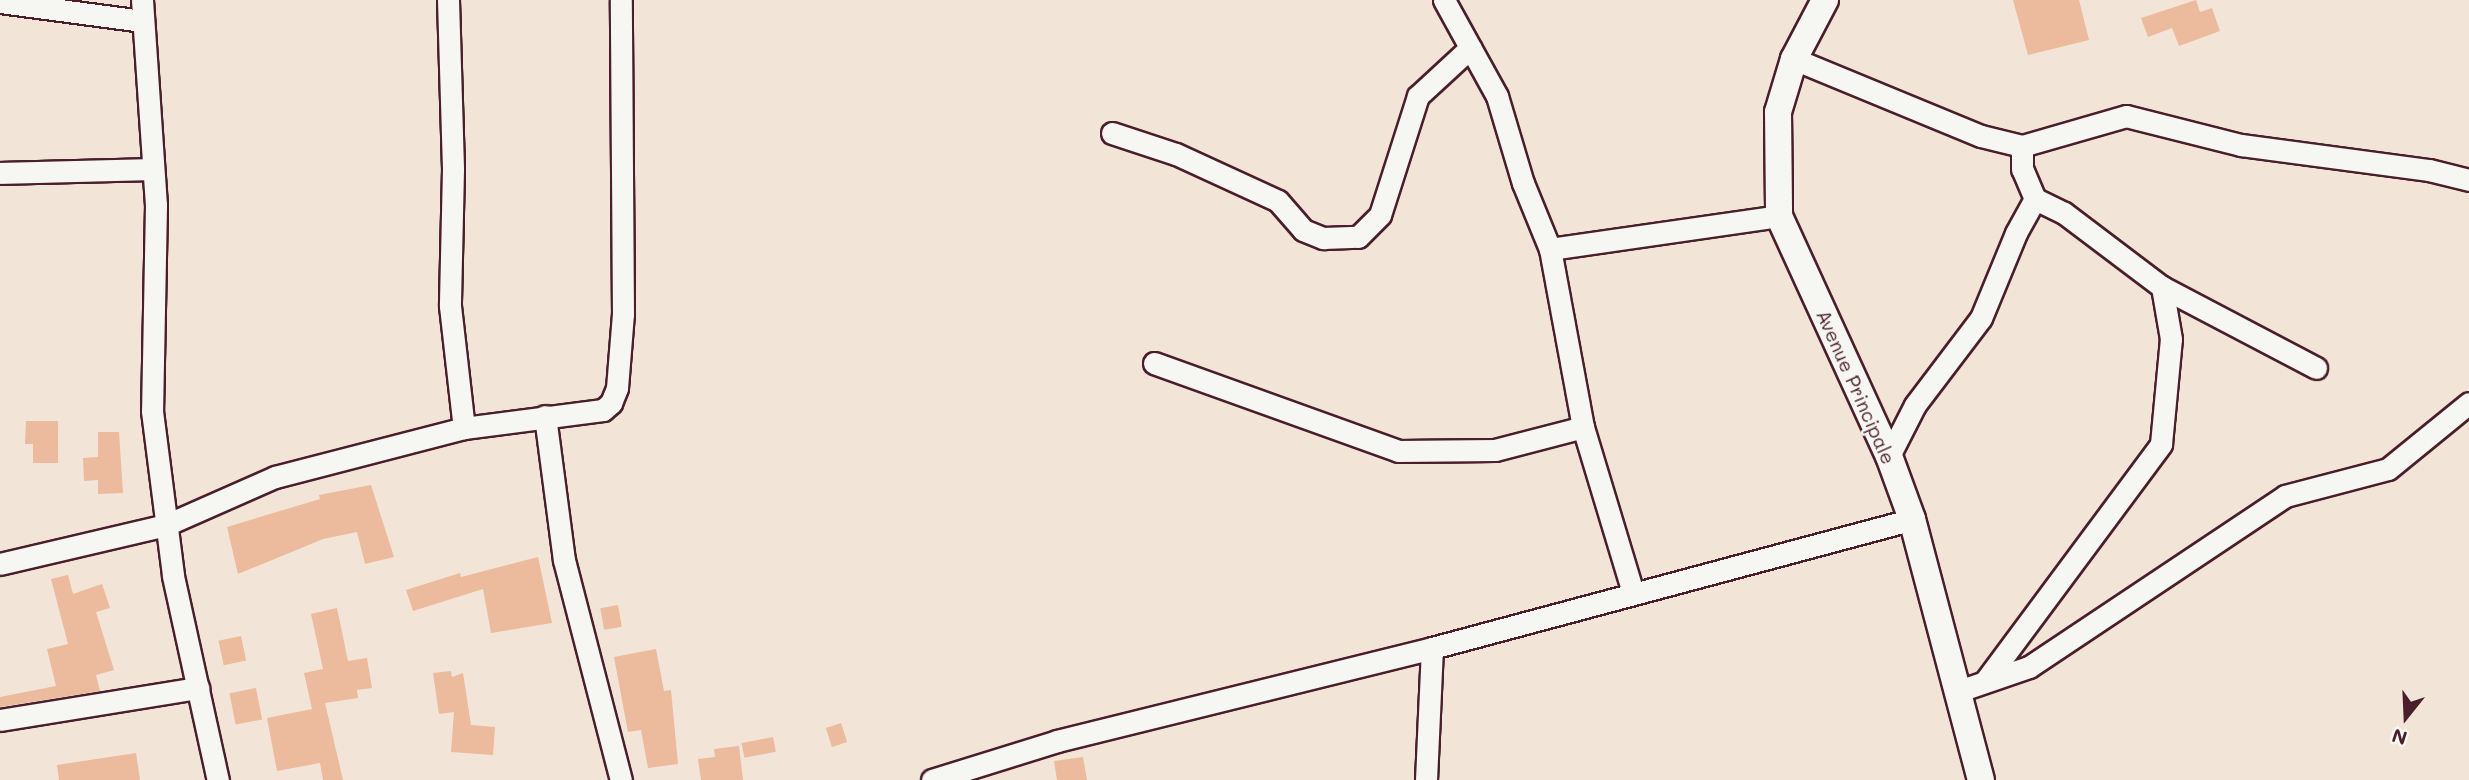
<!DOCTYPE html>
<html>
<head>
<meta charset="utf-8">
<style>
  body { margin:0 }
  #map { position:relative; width:2469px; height:780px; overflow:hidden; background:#f3e4d8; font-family:Mali,sans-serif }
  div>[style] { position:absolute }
  .building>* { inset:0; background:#ecba9d; transform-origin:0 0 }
  .roads { filter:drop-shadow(2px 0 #4a1f2b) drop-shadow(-2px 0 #4a1f2b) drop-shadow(0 2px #4a1f2b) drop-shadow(0 -2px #4a1f2b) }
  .minor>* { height:21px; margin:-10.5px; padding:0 10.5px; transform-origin:10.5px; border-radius:10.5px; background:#f6f6f2 }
  .tertiary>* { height:26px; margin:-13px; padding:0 13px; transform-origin:13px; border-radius:13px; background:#f6f6f2 }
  span { translate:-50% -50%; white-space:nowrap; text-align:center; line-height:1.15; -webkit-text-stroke:5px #f6f6f2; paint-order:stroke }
  .street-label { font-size:19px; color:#4a1f2b }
  .north { position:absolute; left:2371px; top:682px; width:70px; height:70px; -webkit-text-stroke:5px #f6f6f2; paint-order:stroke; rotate:198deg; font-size:19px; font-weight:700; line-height:28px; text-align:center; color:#4a1f2b }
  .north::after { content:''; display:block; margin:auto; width:24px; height:32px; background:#4a1f2b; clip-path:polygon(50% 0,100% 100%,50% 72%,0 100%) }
</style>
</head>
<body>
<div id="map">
  <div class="building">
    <i style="clip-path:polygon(2013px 0,2079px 0,2089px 40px,2028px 55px)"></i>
    <i style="clip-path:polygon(2196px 0,2200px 12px,2212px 8px,2220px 31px,2179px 46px,2172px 28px,2148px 37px,2141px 18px)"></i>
    <i style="clip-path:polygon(26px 421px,58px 421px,58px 463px,33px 463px,33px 444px,25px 444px)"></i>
    <i style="clip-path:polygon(98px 432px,119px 432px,123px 493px,98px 494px,98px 480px,84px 481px,83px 458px,98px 457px)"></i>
    <i style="clip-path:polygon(371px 485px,394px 557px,365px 564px,357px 532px,323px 539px,238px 574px,227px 527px,320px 499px,319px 495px)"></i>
    <i style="clip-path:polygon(538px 557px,552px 623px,491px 633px,483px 589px,413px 611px,406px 590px,460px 573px,461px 577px)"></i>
    <i style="clip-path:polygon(68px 575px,73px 594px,102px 584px,110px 608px,96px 612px,114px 670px,96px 675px,100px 691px,0 707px,0 697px,56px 686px,47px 649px,68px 644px,51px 579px)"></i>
    <i style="left:618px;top:605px;width:22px;height:18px;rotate:80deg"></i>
    <i style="clip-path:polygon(337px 608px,348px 661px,367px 658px,372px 688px,357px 690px,358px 698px,325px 703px,343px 780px,323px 780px,320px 763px,277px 771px,267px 718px,312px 709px,304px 673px,323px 669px,311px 614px)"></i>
    <i style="left:241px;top:636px;width:25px;height:23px;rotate:78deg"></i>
    <i style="clip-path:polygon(656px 649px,664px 691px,671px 690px,678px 764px,648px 768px,641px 730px,628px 732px,614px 657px)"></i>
    <i style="clip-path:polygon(451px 671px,452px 677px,463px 673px,471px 725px,495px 727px,493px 755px,451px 752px,454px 712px,439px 714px,433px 673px)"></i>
    <i style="left:256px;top:688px;width:32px;height:27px;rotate:79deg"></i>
    <i style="left:841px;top:723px;width:20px;height:16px;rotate:72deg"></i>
    <i style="left:773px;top:737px;width:15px;height:32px;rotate:79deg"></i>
    <i style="clip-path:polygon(739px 746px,743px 780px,701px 780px,698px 759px,715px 757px,714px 749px)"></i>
    <i style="clip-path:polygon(136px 753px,140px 780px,59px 780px,57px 765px)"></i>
    <i style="clip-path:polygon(1083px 757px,1087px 780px,1057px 780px,1054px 761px)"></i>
  </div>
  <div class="roads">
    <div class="minor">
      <i style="left:142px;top:0;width:205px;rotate:86.1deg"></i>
      <i style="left:156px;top:205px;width:206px;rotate:91.1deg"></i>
      <i style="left:152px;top:411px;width:166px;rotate:82.7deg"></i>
      <i style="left:173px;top:576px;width:209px;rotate:77.6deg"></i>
      <i style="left:448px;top:0;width:169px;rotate:88.3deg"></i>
      <i style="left:453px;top:169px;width:137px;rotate:91.3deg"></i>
      <i style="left:450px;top:306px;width:123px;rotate:83.5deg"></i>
      <i style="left:1444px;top:0;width:110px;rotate:61.1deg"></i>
      <i style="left:1497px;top:96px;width:91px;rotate:73.4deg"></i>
      <i style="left:1523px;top:183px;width:71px;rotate:67.8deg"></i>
      <i style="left:1550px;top:249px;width:231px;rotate:-8.2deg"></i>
      <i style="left:0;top:2px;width:144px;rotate:7.6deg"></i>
      <i style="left:1794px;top:59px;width:202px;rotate:22.4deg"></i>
      <i style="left:1981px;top:136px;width:42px;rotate:13.7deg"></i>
      <i style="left:2022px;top:146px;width:108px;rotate:-16.1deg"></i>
      <i style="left:2126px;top:116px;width:119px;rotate:14.2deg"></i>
      <i style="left:2241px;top:145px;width:190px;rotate:7.6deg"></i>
      <i style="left:2429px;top:170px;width:41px;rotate:14deg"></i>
      <i style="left:1112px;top:133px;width:67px;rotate:18.2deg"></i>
      <i style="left:1176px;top:154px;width:112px;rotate:24.7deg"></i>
      <i style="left:1278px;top:201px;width:38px;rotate:49deg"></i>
      <i style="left:1303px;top:230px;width:22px;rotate:22deg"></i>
      <i style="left:1323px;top:238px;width:35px;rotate:-2deg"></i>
      <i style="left:1358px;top:237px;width:31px;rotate:-45deg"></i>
      <i style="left:1380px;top:215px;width:125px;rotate:-72.3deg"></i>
      <i style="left:1418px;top:96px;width:71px;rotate:-42.7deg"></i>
      <i style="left:0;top:173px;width:153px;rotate:-1.5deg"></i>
      <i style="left:1550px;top:249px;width:181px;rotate:79.5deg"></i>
      <i style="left:1583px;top:427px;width:173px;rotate:73.2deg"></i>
      <i style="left:2162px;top:287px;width:174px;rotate:27.7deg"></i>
      <i style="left:1154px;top:363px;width:259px;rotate:19.8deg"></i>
      <i style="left:1398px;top:451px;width:97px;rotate:-0.6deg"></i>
      <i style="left:1495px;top:450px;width:91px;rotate:-14.6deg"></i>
      <i style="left:545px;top:416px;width:145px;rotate:82.5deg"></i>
      <i style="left:564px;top:560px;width:227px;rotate:75.5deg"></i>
      <i style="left:1889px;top:456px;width:57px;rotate:-63deg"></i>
      <i style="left:1915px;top:405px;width:109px;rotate:-52.8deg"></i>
      <i style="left:1981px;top:318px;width:92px;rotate:-67.6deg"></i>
      <i style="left:2016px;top:233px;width:39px;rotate:-61deg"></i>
      <i style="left:0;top:564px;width:171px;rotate:-13.2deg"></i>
      <i style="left:166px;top:525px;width:119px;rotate:-23.8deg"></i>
      <i style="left:275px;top:477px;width:195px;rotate:-14.5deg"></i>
      <i style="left:464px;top:428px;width:140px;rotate:-7.4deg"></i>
      <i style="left:603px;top:410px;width:11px;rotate:-41deg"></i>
      <i style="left:611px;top:403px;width:16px;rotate:-68deg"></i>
      <i style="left:617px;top:388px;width:74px;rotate:-85.4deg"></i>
      <i style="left:623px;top:314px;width:314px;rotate:-90.4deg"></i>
      <i style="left:1986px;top:680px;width:294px;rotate:-53.4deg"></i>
      <i style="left:2161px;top:444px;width:105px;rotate:-84.6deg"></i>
      <i style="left:2171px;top:339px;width:53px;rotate:-99.8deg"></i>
      <i style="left:2162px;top:287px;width:123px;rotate:-142.9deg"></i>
      <i style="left:2064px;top:213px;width:32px;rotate:-154deg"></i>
      <i style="left:2035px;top:199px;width:33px;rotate:-113deg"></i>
      <i style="left:2022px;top:169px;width:23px;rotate:-90deg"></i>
      <i style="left:1956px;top:692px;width:77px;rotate:-18.9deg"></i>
      <i style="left:2029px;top:667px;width:308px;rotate:-33.7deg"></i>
      <i style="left:2285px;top:496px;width:106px;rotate:-14.7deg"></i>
      <i style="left:2388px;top:469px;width:104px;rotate:-39.2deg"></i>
      <i style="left:0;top:720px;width:201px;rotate:-9.2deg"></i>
      <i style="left:932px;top:780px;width:131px;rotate:-17.3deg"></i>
      <i style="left:1057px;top:741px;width:386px;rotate:-13.9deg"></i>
      <i style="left:1432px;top:648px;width:497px;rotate:-15deg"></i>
      <i style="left:1426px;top:780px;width:132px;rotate:-87.4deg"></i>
    </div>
    <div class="tertiary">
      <i style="left:1825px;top:0;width:67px;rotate:117.7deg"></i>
      <i style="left:1794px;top:59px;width:55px;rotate:106.8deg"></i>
      <i style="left:1778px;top:112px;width:104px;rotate:89.4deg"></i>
      <i style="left:1779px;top:216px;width:264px;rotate:65.4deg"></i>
      <i style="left:1889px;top:456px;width:67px;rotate:69.9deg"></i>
      <i style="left:1912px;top:519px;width:270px;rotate:75.2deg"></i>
    </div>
  </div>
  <div class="street-label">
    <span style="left:1856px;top:387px;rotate:66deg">Avenue Principale</span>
  </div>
  <div class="north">N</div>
</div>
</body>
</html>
